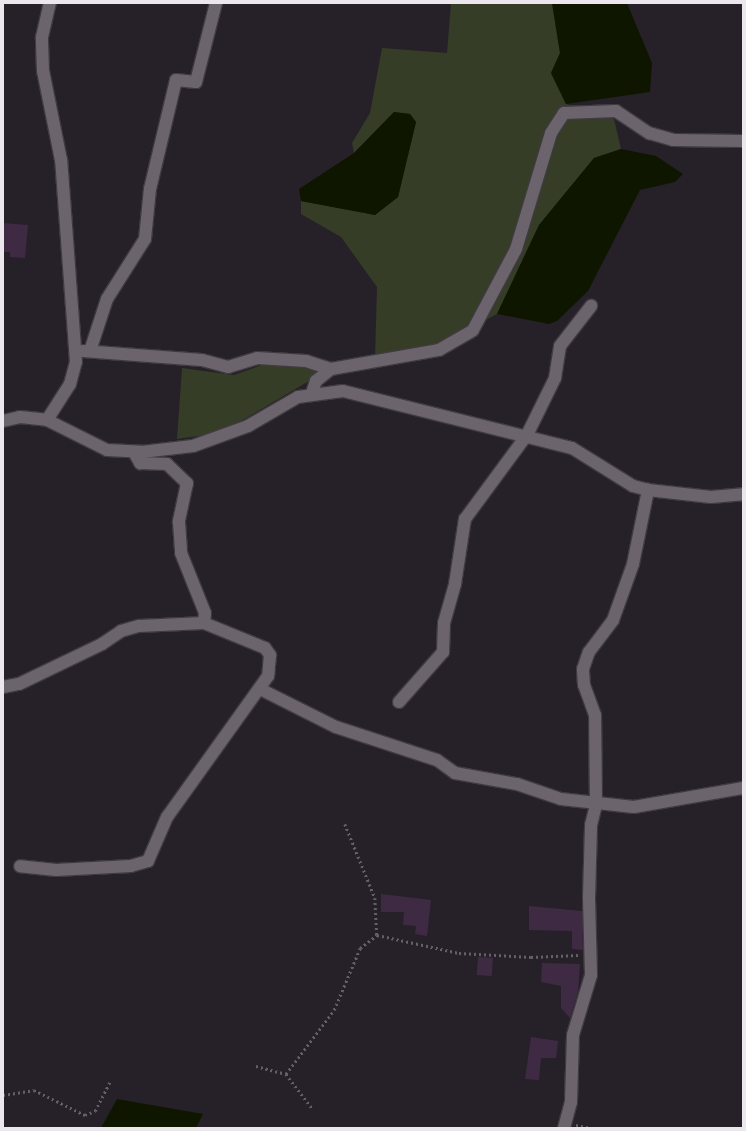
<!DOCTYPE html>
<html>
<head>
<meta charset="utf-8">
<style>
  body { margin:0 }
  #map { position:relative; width:746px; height:1131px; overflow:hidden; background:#262028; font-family:"Fira Sans Condensed",sans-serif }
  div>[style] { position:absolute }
  .green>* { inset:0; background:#363d27 }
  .water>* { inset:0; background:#0f1600 }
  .building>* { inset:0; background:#3f2a44; transform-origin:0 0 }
  .path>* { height:2.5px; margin-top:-1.25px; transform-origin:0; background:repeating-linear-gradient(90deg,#655f66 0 2px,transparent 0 5px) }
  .roads { filter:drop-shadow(1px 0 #403b41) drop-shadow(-1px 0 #403b41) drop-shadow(0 1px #403b41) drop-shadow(0 -1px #403b41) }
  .minor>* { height:12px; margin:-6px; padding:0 6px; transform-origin:6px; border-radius:6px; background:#6c646d }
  span { translate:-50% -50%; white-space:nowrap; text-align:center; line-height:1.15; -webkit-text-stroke:3px #1d171e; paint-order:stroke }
  .frame { position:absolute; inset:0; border:4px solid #ece7ec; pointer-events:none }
</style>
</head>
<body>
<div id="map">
  <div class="green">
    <i style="clip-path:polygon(451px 3px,552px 3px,560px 53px,551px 73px,566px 104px,614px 119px,621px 149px,594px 158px,539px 225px,497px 314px,423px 354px,375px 358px,377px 287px,341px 237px,301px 214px,301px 201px,375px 215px,398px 197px,416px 122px,410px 114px,394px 112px,354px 153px,352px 143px,370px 113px,382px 48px,447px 53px)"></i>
    <i style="clip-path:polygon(262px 365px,306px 367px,321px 374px,241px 421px,205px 435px,177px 439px,182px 368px,234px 375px)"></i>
  </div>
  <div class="water">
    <i style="clip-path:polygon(552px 3px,627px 3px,652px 63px,650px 92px,566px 104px,551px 73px,560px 53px)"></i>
    <i style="clip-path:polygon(394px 112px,410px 114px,416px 122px,398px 197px,375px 215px,301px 201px,299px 189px,354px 153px)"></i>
    <i style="clip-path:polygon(621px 149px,656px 156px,683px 174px,675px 182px,640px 190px,588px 291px,557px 321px,549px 324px,497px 314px,539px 225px,594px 158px)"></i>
    <i style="clip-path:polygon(117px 1099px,203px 1114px,196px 1128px,101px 1128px)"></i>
  </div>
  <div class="building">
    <i style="clip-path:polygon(3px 223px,28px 225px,25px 258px,10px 257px,10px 252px,3px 252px)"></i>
    <i style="clip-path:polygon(381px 894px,431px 900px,427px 936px,415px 934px,416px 926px,403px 925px,404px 912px,381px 912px)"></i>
    <i style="clip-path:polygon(529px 906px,582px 911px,583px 950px,572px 949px,572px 931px,529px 930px)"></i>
    <i style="left:478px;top:957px;width:15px;height:18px;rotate:4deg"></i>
    <i style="clip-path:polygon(542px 963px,580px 964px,578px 992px,570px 1018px,561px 1008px,561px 986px,541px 982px)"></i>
    <i style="clip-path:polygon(531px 1037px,558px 1041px,556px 1058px,541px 1058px,539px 1080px,525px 1079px)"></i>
  </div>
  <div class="path">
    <i style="left:345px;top:824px;width:80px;rotate:67.9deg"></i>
    <i style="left:375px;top:898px;width:37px;rotate:87deg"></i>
    <i style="left:256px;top:1066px;width:31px;rotate:15deg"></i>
    <i style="left:286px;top:1074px;width:80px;rotate:-53.1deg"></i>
    <i style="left:334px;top:1010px;width:67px;rotate:-67.2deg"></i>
    <i style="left:360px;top:948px;width:21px;rotate:-37deg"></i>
    <i style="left:377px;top:935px;width:84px;rotate:12.4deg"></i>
    <i style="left:459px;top:953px;width:72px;rotate:3.2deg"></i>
    <i style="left:531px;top:957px;width:48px;rotate:-2.4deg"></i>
    <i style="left:286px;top:1074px;width:43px;rotate:52.6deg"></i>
    <i style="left:3px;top:1095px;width:31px;rotate:-9deg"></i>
    <i style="left:34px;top:1090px;width:57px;rotate:26.1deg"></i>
    <i style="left:85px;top:1115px;width:11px;rotate:-22deg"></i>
    <i style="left:95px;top:1111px;width:34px;rotate:-63deg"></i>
    <i style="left:576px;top:1125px;width:15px;rotate:11deg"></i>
  </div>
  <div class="roads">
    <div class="minor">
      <i style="left:83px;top:351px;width:119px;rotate:4.3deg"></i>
      <i style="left:202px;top:360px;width:27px;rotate:15deg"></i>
      <i style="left:228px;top:367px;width:30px;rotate:-17deg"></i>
      <i style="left:257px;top:358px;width:49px;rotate:3.5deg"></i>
      <i style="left:306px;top:361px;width:26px;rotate:18deg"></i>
      <i style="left:90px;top:351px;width:55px;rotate:-71.9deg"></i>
      <i style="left:107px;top:299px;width:71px;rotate:-57.7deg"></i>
      <i style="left:145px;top:239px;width:50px;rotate:-84.3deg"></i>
      <i style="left:150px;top:189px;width:112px;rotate:-76.6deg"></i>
      <i style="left:176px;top:80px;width:20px;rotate:6deg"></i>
      <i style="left:196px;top:82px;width:81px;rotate:-75.8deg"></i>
      <i style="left:312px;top:393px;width:13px;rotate:-72deg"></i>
      <i style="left:316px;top:381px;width:19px;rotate:-39deg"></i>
      <i style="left:331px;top:369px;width:110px;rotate:-10deg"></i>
      <i style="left:439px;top:350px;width:39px;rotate:-30deg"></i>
      <i style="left:473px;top:330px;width:92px;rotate:-62deg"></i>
      <i style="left:516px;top:249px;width:121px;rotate:-73.2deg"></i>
      <i style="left:551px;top:133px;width:24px;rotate:-57deg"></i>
      <i style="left:564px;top:113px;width:52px;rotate:-2.2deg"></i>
      <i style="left:616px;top:111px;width:40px;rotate:34deg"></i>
      <i style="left:649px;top:133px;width:25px;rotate:16deg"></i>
      <i style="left:673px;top:140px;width:70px;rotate:0.8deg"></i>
      <i style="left:47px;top:420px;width:43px;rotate:-57.4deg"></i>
      <i style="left:70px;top:384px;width:23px;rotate:-75deg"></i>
      <i style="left:76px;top:362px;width:203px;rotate:-94.2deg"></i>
      <i style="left:61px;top:160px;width:91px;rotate:-101.4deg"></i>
      <i style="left:43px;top:71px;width:34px;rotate:-92deg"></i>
      <i style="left:42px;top:37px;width:35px;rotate:-77deg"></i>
      <i style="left:3px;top:421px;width:17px;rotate:-13deg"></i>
      <i style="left:20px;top:417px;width:27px;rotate:6deg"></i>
      <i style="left:47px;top:420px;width:67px;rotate:26.6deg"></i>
      <i style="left:107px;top:450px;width:35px;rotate:3deg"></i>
      <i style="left:142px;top:452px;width:51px;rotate:-6.7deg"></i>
      <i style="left:193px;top:446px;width:59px;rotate:-20deg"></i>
      <i style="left:248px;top:426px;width:58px;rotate:-30.1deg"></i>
      <i style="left:298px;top:397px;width:45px;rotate:-7.6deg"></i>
      <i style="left:343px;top:391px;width:236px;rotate:14deg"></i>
      <i style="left:572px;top:448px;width:72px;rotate:31.9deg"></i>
      <i style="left:633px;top:486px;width:16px;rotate:15deg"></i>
      <i style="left:648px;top:490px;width:63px;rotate:6.3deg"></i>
      <i style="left:711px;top:497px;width:32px;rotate:-5deg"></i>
      <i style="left:134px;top:452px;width:13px;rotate:61deg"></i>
      <i style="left:140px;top:463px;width:27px;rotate:2deg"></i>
      <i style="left:167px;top:464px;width:28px;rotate:44deg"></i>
      <i style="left:187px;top:483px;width:40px;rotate:102deg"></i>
      <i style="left:179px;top:522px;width:31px;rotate:86deg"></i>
      <i style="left:181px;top:553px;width:65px;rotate:68.2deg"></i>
      <i style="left:205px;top:613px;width:10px;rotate:96deg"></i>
      <i style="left:3px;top:687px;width:16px;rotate:-11deg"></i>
      <i style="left:19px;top:684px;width:92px;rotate:-25.7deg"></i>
      <i style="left:102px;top:644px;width:23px;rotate:-34deg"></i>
      <i style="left:121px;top:631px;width:19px;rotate:-16deg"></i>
      <i style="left:139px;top:626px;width:65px;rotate:-2.6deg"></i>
      <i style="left:204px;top:623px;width:66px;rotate:22.3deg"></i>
      <i style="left:265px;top:648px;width:9px;rotate:54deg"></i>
      <i style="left:270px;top:655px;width:21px;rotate:95deg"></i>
      <i style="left:268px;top:676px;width:173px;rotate:125.6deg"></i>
      <i style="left:167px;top:817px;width:48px;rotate:113.4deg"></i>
      <i style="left:148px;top:861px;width:18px;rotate:164deg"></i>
      <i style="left:131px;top:866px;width:75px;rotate:176.9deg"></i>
      <i style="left:56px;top:870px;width:36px;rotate:-174deg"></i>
      <i style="left:260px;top:689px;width:85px;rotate:26.6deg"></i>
      <i style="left:336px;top:727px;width:106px;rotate:18.1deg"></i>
      <i style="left:437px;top:760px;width:22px;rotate:36deg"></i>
      <i style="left:455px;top:773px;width:63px;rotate:10.1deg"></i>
      <i style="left:517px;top:784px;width:46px;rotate:18.8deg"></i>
      <i style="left:561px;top:799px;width:73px;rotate:6.3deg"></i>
      <i style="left:634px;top:807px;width:111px;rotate:-9.9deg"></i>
      <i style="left:399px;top:702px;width:67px;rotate:-48.7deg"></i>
      <i style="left:443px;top:652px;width:29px;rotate:-88deg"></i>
      <i style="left:444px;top:623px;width:41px;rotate:-74.2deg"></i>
      <i style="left:455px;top:584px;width:66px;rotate:-81.3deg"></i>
      <i style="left:465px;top:519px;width:104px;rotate:-53.6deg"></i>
      <i style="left:527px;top:435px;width:64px;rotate:-63.8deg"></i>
      <i style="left:555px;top:378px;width:32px;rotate:-81deg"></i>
      <i style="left:560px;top:346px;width:51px;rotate:-52.2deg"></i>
      <i style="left:564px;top:1128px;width:27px;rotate:-75deg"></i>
      <i style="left:571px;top:1102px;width:67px;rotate:-88.3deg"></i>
      <i style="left:573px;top:1035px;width:63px;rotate:-73.3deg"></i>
      <i style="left:591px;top:975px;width:77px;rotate:-91.5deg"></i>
      <i style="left:589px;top:898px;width:73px;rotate:-88.4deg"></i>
      <i style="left:591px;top:825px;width:21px;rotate:-76deg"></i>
      <i style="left:596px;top:805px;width:90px;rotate:-90.6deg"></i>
      <i style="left:595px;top:715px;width:32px;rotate:-110deg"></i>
      <i style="left:584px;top:685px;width:16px;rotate:-94deg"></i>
      <i style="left:583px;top:669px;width:18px;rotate:-71deg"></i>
      <i style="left:589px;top:652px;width:40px;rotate:-53deg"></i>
      <i style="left:613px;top:620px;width:59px;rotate:-70.3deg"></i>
      <i style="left:633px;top:564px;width:76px;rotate:-78.5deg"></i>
    </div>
  </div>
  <div class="frame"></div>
</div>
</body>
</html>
